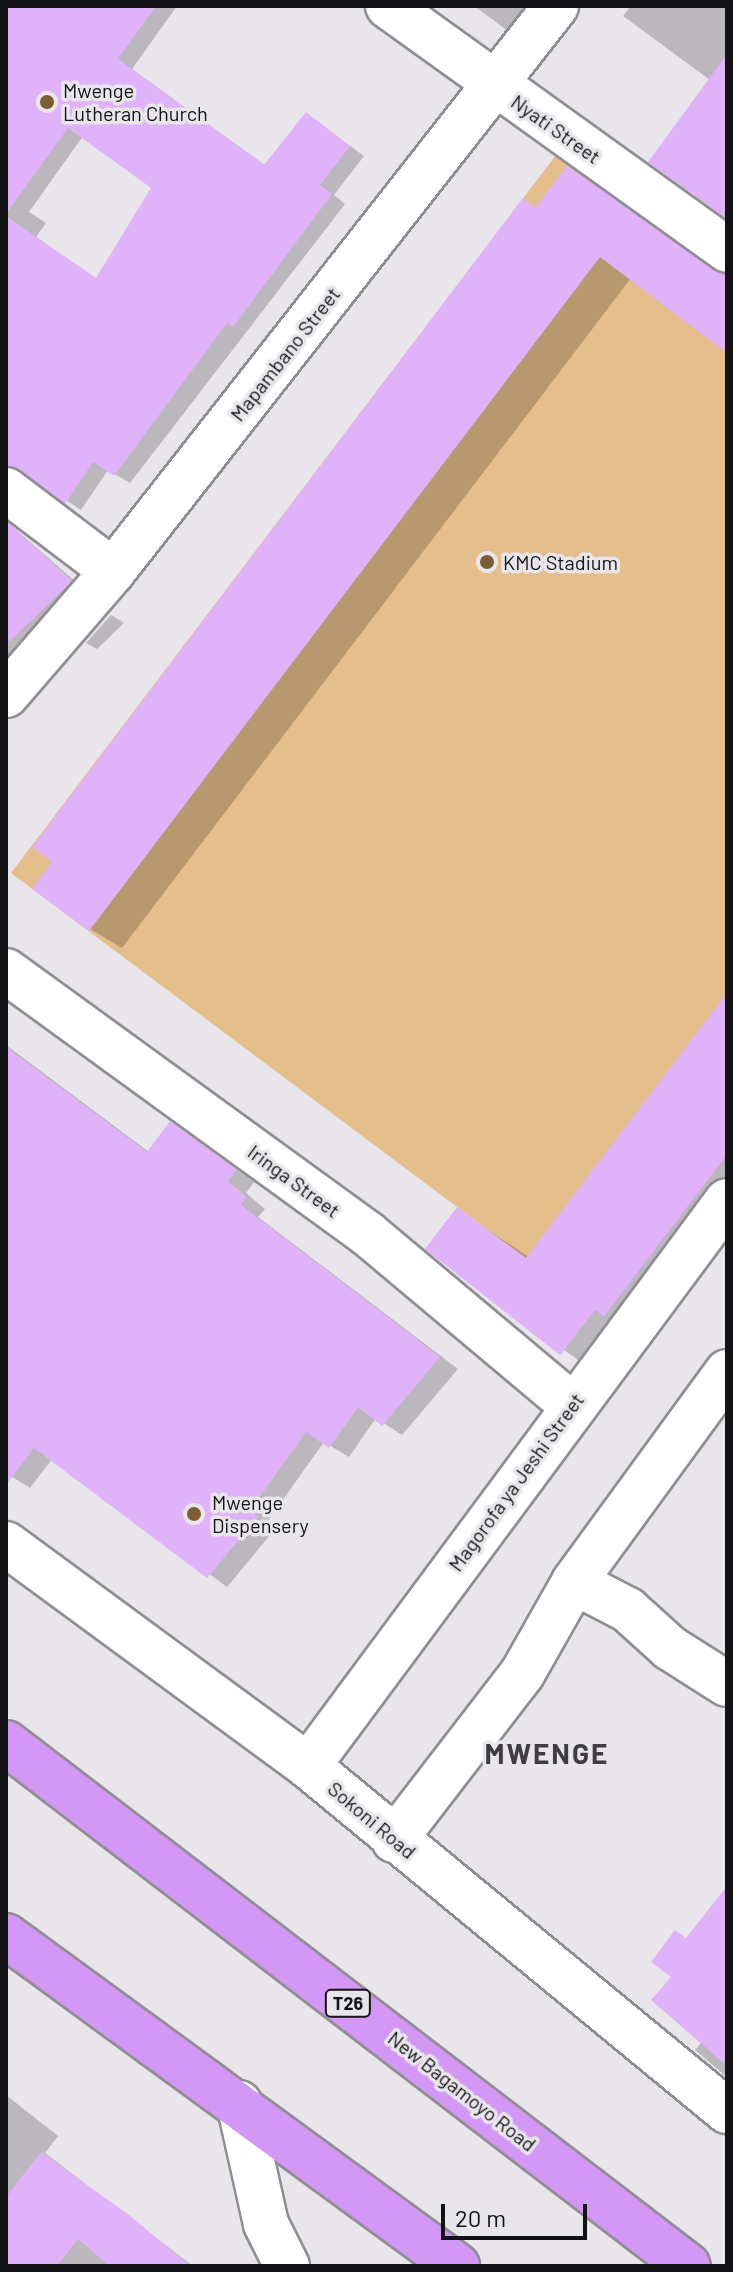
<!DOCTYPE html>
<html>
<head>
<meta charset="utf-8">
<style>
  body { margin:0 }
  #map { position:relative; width:733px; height:2272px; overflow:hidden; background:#e9e6eb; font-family:Barlow,sans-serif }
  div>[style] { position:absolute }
  .green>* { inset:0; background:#e5bf8b }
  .shadow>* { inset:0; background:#0003 }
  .building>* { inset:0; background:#e0b2fa }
  .roads { filter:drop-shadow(2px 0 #918e93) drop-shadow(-2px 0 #918e93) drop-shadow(0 2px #918e93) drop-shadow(0 -2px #918e93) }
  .minor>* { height:44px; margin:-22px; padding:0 22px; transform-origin:22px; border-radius:22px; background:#fff }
  .highway>* { height:44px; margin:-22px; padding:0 22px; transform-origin:22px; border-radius:22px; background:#d397f5 }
  .dots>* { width:22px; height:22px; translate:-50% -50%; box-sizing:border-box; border:4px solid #e9e6eb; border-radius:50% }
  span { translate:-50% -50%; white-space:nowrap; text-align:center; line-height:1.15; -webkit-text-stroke:7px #e9e6eb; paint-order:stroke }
  .shield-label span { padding:2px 6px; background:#e9e6eb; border:2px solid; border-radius:6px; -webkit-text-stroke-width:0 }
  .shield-label { font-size:18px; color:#131214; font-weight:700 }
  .poi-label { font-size:20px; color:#131214 }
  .left { translate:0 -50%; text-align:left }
  .street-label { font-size:20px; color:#131214 }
  .district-label { font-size:28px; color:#3f3d41; font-weight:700; letter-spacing:2px }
  .frame { position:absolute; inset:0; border:8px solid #131214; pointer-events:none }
  .scale { position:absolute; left:441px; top:2204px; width:146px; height:36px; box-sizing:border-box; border:4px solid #131214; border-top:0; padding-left:10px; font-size:24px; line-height:28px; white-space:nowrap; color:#131214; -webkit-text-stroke:6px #e9e6eb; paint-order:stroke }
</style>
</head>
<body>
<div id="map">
  <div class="green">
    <i style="clip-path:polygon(559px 151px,727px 277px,727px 1155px,604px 1317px,11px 873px)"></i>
  </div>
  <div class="shadow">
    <i style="clip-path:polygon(evenodd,6px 6px,177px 6px,132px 69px,266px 166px,307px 115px,364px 156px,334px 195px,345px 204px,130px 483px,108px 470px,81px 510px,25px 473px,6px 481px,6px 6px,83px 136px,154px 187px,98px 280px,36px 237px,46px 223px,29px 212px,83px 136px)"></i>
    <i style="clip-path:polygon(474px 6px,536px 6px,512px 34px)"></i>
    <i style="clip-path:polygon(631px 6px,727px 6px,727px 217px,710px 80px,623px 16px)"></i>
    <i style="clip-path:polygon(568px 169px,727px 274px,727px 350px,631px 278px,122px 948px,90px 929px,524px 201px,537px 209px)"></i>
    <i style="clip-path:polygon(6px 521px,85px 590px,6px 664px)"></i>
    <i style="clip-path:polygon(111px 615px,124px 623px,97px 649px,86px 643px)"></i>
    <i style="clip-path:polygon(727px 996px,727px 1216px,594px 1372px,428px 1249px,458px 1210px,529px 1257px)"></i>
    <i style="clip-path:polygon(6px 1045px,149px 1152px,171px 1124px,189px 1135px,254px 1182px,246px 1193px,265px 1209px,258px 1217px,458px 1369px,402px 1435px,376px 1418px,349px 1457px,324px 1442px,267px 1522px,275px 1529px,227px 1587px,52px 1459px,30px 1488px,6px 1473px)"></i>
    <i style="clip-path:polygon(727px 1889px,727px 2077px,695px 2050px,702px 2042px,674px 1977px,688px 1940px)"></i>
    <i style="clip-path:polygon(6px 2095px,58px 2136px,45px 2153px,193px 2266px,6px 2266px)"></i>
  </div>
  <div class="building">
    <i style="clip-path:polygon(6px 6px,156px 6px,118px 59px,264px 165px,306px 112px,350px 146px,320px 185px,332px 194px,233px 327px,227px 323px,114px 476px,93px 462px,65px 504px,6px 466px,6px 216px,96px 278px,151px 188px,68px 128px,6px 214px)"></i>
    <i style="clip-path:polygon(727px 54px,727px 219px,648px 162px)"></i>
    <i style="clip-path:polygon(567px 166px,727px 275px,727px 353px,600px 257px,89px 931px,32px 889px,52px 862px,32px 847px,523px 198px,535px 208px)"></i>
    <i style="clip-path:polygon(6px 521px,72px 581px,6px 645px)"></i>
    <i style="clip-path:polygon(727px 993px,727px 1155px,604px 1317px,595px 1310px,560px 1355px,425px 1249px,457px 1207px,526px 1258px)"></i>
    <i style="clip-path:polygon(6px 1047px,147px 1152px,170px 1121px,237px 1170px,228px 1181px,247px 1197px,241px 1205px,440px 1357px,382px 1426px,358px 1407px,329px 1448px,306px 1432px,250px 1510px,258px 1517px,207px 1578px,34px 1448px,6px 1485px)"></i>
    <i style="clip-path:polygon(727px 1886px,727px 2066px,651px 2000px,671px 1977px,651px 1962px,675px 1930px,686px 1938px)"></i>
    <i style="clip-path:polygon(41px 2152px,129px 2215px,190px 2266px,109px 2266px,78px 2239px,57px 2266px,6px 2266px,6px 2197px)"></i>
  </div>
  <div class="roads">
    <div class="minor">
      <i style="left:388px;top:6px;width:418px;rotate:35.7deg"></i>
      <i style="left:6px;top:490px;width:134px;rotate:37.1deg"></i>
      <i style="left:6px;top:695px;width:164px;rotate:-49.2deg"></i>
      <i style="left:113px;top:571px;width:718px;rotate:-51.9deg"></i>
      <i style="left:6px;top:971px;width:447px;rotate:36deg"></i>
      <i style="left:368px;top:1234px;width:266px;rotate:40deg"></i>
      <i style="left:6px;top:1544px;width:375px;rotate:36.3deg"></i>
      <i style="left:308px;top:1766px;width:543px;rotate:39.47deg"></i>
      <i style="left:574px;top:1582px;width:260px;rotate:-53.9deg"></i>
      <i style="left:308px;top:1766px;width:703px;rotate:-53.44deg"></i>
      <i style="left:394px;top:1840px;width:210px;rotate:-52.4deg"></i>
      <i style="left:522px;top:1674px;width:106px;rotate:-60.5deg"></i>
      <i style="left:574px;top:1582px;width:61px;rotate:27.4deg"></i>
      <i style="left:628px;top:1610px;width:57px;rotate:42.1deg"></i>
      <i style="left:670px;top:1648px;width:67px;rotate:32.3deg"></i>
      <i style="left:239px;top:2103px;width:124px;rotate:77.4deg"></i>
      <i style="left:266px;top:2224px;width:47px;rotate:63.4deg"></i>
    </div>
    <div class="highway">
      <i style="left:6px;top:1743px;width:859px;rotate:37.48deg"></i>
      <i style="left:6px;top:1936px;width:559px;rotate:36.19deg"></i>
    </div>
  </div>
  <div class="dots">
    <i style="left:47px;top:102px;background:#7c5e32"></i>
    <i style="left:487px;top:562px;background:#7c5e32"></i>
    <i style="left:194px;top:1514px;background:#7c5e32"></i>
  </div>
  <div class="shield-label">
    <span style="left:348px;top:2003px">T26</span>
  </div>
  <div class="poi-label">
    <span class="left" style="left:63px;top:102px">Mwenge<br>Lutheran Church</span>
    <span class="left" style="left:503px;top:562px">KMC Stadium</span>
    <span class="left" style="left:212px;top:1514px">Mwenge<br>Dispensery</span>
  </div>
  <div class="street-label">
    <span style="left:556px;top:129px;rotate:35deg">Nyati Street</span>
    <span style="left:285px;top:354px;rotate:-52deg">Mapambano Street</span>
    <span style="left:294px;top:1181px;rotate:36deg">Iringa Street</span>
    <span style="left:516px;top:1482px;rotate:-54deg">Magorofa ya Jeshi Street</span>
    <span style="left:372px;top:1820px;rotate:40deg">Sokoni Road</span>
    <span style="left:462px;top:2091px;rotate:38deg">New Bagamoyo Road</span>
  </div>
  <div class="district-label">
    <span style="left:547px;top:1753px">MWENGE</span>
  </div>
  <div class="frame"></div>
  <div class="scale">20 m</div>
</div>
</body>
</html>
